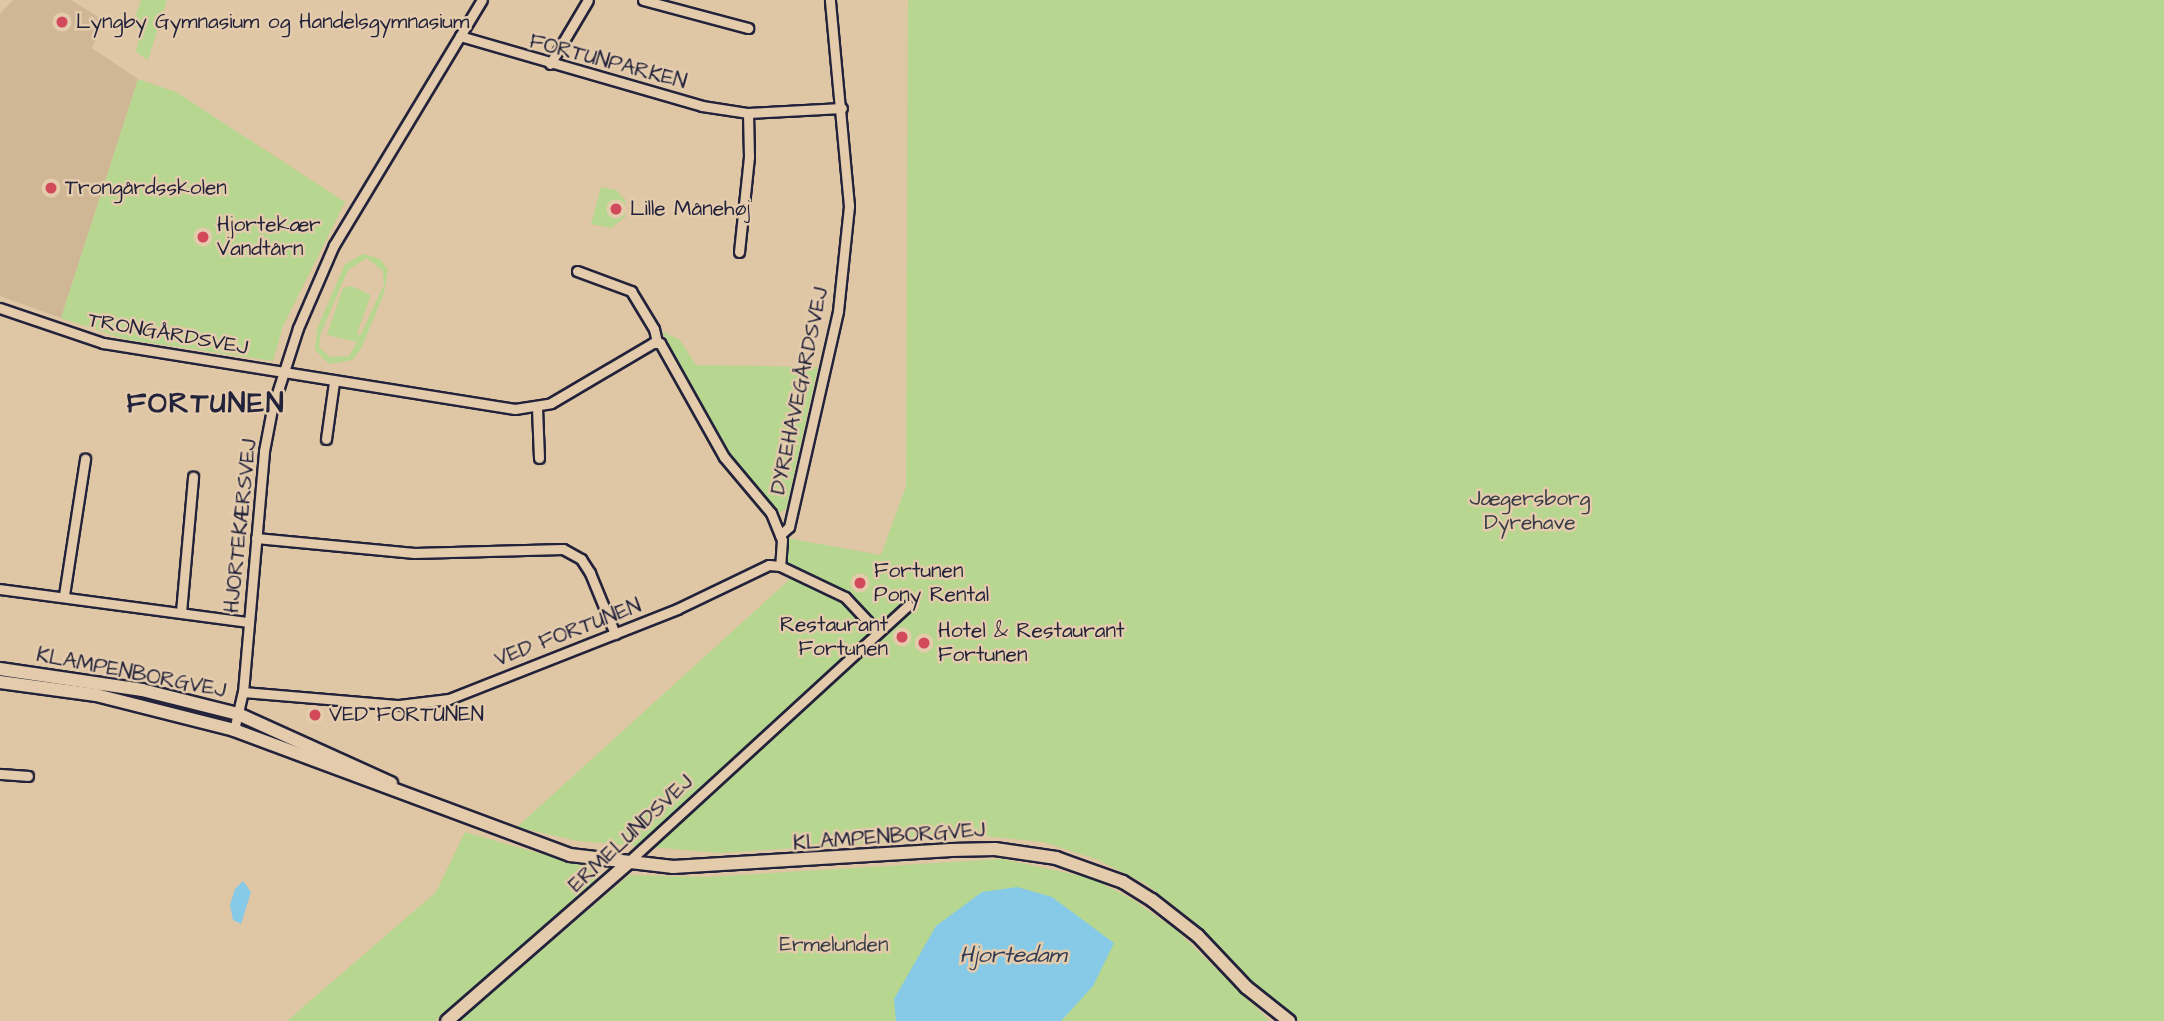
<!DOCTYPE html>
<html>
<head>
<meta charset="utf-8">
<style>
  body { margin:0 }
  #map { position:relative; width:2164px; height:1021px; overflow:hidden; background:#dfc6a4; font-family:"Architects Daughter",sans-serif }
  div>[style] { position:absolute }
  .built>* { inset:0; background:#cfb796 }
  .green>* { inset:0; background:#b7d68f }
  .water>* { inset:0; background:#87cae8 }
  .roads { filter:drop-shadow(2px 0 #22223b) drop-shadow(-2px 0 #22223b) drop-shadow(0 2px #22223b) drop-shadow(0 -2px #22223b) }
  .street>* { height:9px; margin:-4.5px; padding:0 4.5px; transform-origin:4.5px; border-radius:4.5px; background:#e3cbac }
  .secondary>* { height:12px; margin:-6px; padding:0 6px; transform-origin:6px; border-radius:6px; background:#e3cbac }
  .dots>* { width:19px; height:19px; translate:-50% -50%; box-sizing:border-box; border:4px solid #e3cbac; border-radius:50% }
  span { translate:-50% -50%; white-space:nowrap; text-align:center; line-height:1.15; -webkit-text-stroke:5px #e3cbac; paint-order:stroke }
  .poi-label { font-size:21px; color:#22223b }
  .left { translate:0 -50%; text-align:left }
  .right { translate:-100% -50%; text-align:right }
  .street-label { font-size:21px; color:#22223b }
  .park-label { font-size:21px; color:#383d48 }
  .water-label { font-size:23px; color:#313b55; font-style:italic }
  .district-label { font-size:28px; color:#22223b; font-weight:700; letter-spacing:2px }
</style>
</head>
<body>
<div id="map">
  <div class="built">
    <i style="clip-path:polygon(13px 0,71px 0,105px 21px,92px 48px,138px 79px,61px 318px,0 296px,0 14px)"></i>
  </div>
  <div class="green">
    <i style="clip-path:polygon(141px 0,167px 0,148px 60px,136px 52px,141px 30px,132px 27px)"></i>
    <i style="clip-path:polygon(908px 0,2164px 0,2164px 1021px,1298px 1021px,1262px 994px,1195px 922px,1146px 884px,1096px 859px,1043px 842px,985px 836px,720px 853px,578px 841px,517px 827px,789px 580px,781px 537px,881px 555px,906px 486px)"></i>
    <i style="clip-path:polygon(138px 79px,176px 92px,345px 202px,283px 326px,273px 361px,125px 339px,61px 318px)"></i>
    <i style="clip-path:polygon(601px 187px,616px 190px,625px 200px,625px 217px,611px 228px,591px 224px)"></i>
    <i style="clip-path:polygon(evenodd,363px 254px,380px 259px,388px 270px,384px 293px,361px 349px,352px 360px,329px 364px,315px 350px,317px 329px,345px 264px,363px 254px,367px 258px,383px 271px,384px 285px,360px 336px,357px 333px,371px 295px,351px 286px,343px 288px,327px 335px,357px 342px,349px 356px,330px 357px,319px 347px,321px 333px,348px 270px,367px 258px)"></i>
    <i style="clip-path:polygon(662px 331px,680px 340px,696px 365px,818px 367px,786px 509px,777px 514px,734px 466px)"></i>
    <i style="clip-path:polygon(465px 832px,587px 867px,596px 874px,596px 884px,435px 1021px,287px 1021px,436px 892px)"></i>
    <i style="clip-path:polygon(1002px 859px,1091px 878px,1132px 899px,1176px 930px,1270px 1021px,459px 1021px,629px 875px,705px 877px)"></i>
  </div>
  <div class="water">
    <i style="clip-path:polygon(243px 881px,251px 892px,241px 924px,233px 920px,230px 905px,235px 889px)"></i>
    <i style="clip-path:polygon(1017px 887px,1052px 897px,1114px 943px,1093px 986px,1061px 1021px,896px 1021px,894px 999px,936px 926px,982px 892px)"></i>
  </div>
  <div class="roads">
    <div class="street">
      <i style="left:643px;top:0;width:109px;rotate:14.9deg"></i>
      <i style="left:460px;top:36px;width:252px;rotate:16.1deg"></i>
      <i style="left:702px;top:106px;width:47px;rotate:8.7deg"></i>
      <i style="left:748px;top:113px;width:94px;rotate:-3deg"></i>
      <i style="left:550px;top:64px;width:74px;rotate:-59.3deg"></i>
      <i style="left:739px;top:252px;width:96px;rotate:-84deg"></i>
      <i style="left:749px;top:157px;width:44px;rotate:-91.3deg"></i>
      <i style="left:577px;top:271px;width:58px;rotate:20.3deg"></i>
      <i style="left:631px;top:291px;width:44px;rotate:58.8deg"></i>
      <i style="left:654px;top:329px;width:13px;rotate:77deg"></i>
      <i style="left:0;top:308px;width:109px;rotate:18.8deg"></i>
      <i style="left:103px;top:343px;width:417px;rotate:9.1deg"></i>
      <i style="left:515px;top:409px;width:36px;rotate:-9deg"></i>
      <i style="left:551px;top:403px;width:118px;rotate:-30.5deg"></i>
      <i style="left:653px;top:343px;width:7px"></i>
      <i style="left:660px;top:343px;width:131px;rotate:60.7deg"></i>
      <i style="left:724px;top:457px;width:73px;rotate:50deg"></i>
      <i style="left:771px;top:513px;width:29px;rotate:68deg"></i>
      <i style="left:782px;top:540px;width:26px;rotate:94deg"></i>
      <i style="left:537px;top:408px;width:50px;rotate:87.7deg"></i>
      <i style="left:326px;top:439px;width:58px;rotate:-82deg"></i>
      <i style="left:780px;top:535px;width:12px;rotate:-42deg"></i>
      <i style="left:789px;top:527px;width:221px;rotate:-77.2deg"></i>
      <i style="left:838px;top:311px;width:106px;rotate:-84deg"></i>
      <i style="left:849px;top:206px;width:207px;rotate:-95.3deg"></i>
      <i style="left:256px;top:538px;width:159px;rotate:5.4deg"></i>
      <i style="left:414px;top:553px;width:149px;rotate:-1.5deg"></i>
      <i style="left:563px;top:549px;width:21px;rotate:29deg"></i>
      <i style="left:581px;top:559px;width:17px;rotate:57deg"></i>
      <i style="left:590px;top:573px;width:66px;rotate:67.7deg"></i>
      <i style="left:0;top:589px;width:250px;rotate:7.6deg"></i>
      <i style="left:64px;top:595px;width:138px;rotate:-81.2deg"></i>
      <i style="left:181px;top:612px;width:136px;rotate:-84.9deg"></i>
      <i style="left:243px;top:692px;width:157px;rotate:4.8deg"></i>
      <i style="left:399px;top:705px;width:50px;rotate:-6.8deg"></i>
      <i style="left:449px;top:699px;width:245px;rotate:-21.5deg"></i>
      <i style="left:677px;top:609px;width:102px;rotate:-25.6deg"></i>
      <i style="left:769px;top:565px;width:11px;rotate:5deg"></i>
      <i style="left:780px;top:566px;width:72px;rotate:25.5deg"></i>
      <i style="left:845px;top:597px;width:45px;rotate:46.8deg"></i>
      <i style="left:234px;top:730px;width:39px;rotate:-77deg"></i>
      <i style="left:243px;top:692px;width:242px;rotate:-85deg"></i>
      <i style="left:264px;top:451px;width:43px;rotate:-79.2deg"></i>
      <i style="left:272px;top:409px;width:85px;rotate:-72.2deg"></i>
      <i style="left:298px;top:328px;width:90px;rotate:-66.6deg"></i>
      <i style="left:334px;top:245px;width:286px;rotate:-58.9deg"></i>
      <i style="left:0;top:774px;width:28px;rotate:4deg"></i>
      <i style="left:628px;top:862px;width:380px;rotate:-42.5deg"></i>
    </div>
    <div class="secondary">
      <i style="left:0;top:669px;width:144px;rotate:8.4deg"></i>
      <i style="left:142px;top:690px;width:99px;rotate:14deg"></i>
      <i style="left:238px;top:714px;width:168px;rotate:24.3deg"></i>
      <i style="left:0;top:682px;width:97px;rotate:7.7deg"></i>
      <i style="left:96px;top:695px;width:142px;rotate:14.2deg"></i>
      <i style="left:234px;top:730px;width:358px;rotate:20.4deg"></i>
      <i style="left:570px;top:855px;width:104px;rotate:6.6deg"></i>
      <i style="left:673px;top:867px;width:279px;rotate:-3.5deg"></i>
      <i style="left:951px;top:850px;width:44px;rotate:-1.3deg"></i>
      <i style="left:995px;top:849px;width:62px;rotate:8.4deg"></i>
      <i style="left:1056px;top:858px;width:71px;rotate:19.7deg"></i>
      <i style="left:1123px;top:882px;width:34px;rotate:32deg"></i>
      <i style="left:1152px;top:900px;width:58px;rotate:38deg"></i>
      <i style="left:1198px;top:936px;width:70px;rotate:46.7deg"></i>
      <i style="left:1246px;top:987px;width:55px;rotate:38.3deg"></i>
      <i style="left:447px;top:1021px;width:239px;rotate:-41.1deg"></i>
    </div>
  </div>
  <div class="dots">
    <i style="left:62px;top:22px;background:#d1495b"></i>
    <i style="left:51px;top:188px;background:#d1495b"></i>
    <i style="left:616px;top:209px;background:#d1495b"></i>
    <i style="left:203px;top:237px;background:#d1495b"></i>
    <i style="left:860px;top:583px;background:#d1495b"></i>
    <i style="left:902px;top:637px;background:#d1495b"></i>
    <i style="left:924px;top:643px;background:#d1495b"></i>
    <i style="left:315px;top:715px;background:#d1495b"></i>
  </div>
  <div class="poi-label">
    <span class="left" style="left:76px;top:22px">Lyngby Gymnasium og Handelsgymnasium</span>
    <span class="left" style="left:65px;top:188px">Trongårdsskolen</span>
    <span class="left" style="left:630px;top:209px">Lille Månehøj</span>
    <span class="left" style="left:217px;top:237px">Hjortekær<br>Vandtårn</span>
    <span class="left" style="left:874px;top:583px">Fortunen<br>Pony Rental</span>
    <span class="right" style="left:888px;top:637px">Restaurant<br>Fortunen</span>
    <span class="left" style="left:938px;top:643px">Hotel &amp; Restaurant<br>Fortunen</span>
    <span class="left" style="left:329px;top:715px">VED FORTUNEN</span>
  </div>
  <div class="street-label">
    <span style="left:608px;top:62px;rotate:15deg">FORTUNPARKEN</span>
    <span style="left:168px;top:334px;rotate:10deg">TRONGÅRDSVEJ</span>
    <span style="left:800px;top:391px;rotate:-78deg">DYREHAVEGÅRDSVEJ</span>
    <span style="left:241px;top:526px;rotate:-84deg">HJORTEKÆRSVEJ</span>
    <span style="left:568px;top:633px;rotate:-21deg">VED FORTUNEN</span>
    <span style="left:131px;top:673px;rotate:11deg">KLAMPENBORGVEJ</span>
    <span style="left:631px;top:834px;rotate:-43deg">ERMELUNDSVEJ</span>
    <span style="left:889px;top:837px;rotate:-4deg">KLAMPENBORGVEJ</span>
  </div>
  <div class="park-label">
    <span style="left:1530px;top:511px">Jægersborg<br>Dyrehave</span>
    <span style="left:834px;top:945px">Ermelunden</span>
  </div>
  <div class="water-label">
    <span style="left:1013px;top:955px">Hjortedam</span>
  </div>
  <div class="district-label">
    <span style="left:206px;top:404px">FORTUNEN</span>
  </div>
</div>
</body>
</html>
